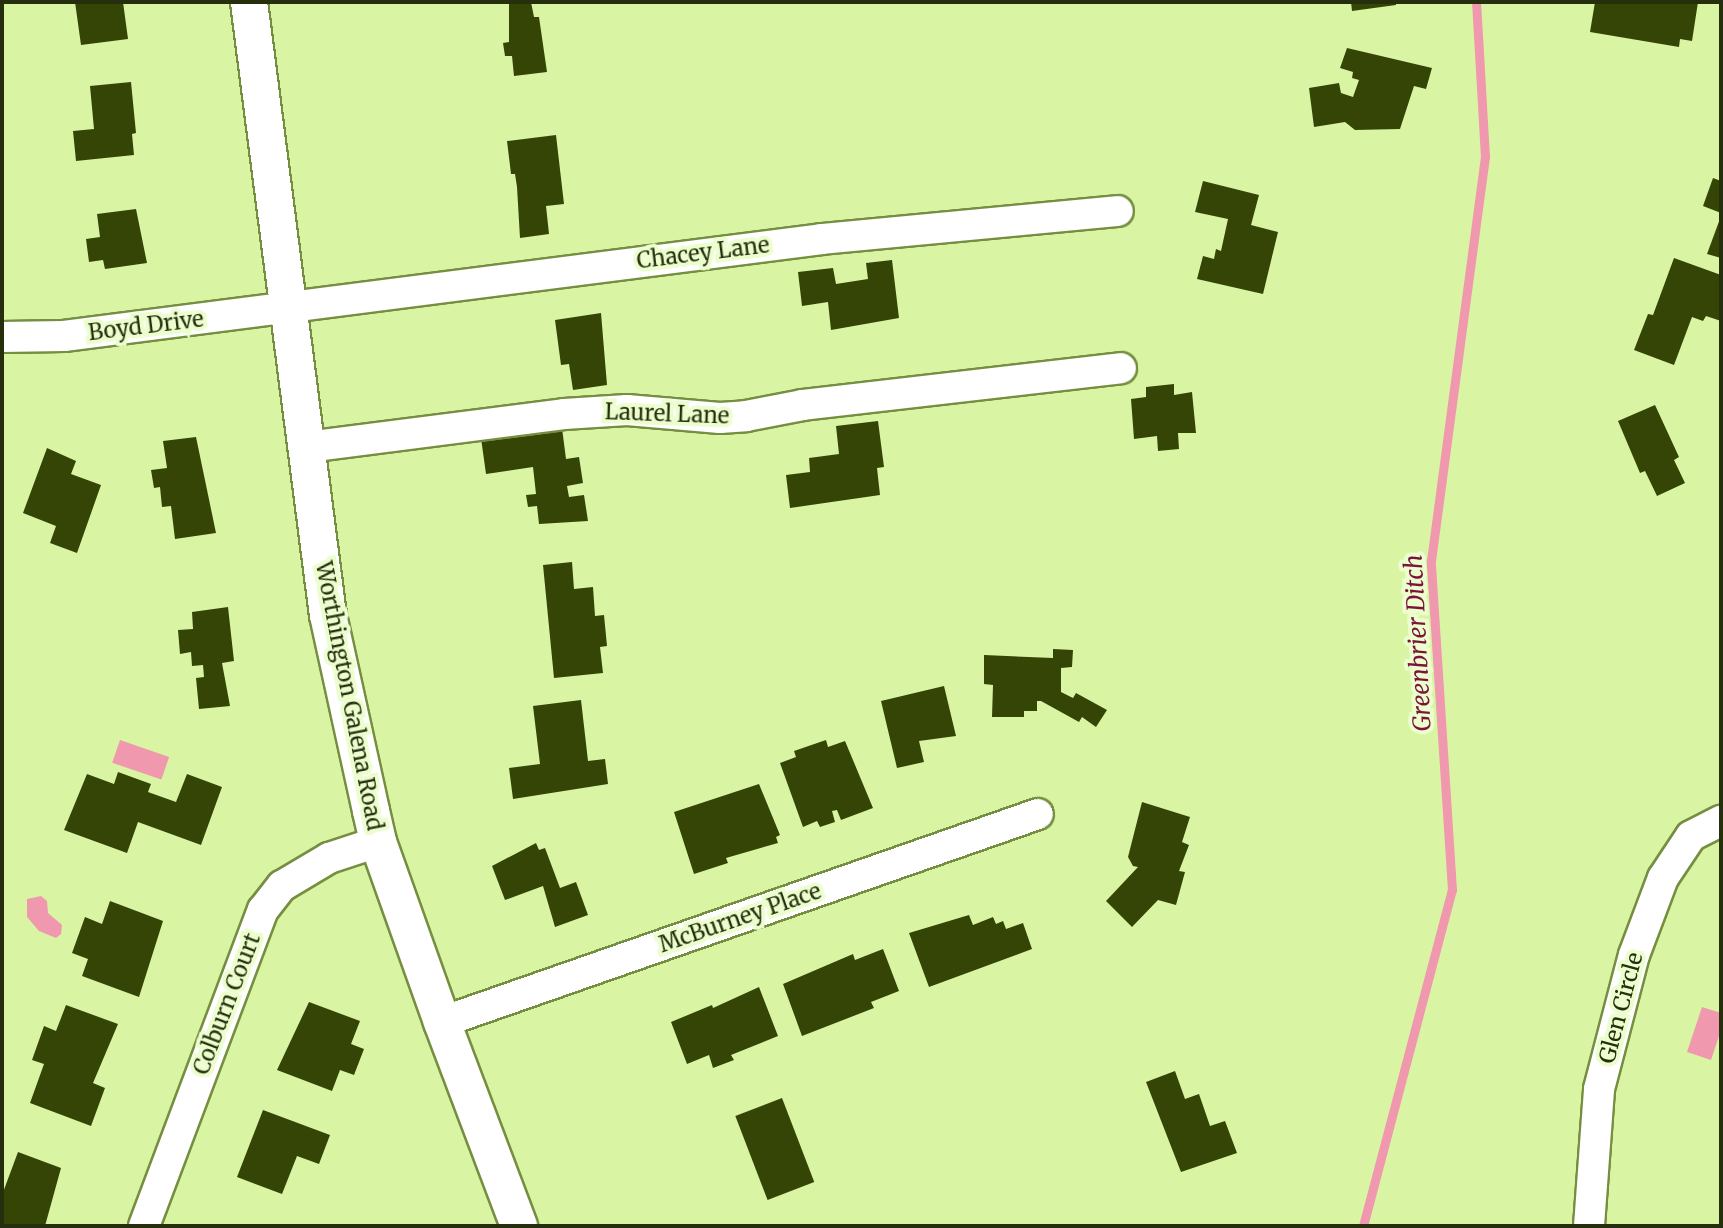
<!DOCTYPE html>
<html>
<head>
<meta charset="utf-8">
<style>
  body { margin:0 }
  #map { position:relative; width:1723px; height:1228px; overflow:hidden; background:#d9f5a4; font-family:Merriweather,serif }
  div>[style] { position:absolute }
  .water>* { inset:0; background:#ef98ae; transform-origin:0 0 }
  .stream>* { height:9px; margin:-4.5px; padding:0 4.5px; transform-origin:4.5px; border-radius:4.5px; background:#ef98ae }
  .building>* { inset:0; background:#344505; transform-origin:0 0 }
  .roads { filter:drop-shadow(2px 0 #768e41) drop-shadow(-2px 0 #768e41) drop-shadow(0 2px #768e41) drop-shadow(0 -2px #768e41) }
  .minor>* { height:30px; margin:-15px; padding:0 15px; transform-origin:15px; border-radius:15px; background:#fff }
  .tertiary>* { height:36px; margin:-18px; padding:0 18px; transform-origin:18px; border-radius:18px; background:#fff }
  span { translate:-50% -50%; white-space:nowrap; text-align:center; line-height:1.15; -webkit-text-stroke:8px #ecfdce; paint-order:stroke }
  .street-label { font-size:22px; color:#252f0e }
  .water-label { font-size:24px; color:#7a143b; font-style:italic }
  .frame { position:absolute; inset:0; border:4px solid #252f0e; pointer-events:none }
</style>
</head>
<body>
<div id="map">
  <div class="water">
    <i style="left:120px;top:740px;width:52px;height:24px;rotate:19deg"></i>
    <i style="clip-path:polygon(41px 896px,47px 901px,48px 913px,62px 925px,61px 934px,56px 938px,39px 931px,27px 917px,27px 899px)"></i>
    <i style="clip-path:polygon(1702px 1007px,1721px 1013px,1721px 1030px,1711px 1060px,1687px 1052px)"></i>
  </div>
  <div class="stream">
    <i style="left:1363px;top:1226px;width:348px;rotate:-75.2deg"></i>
    <i style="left:1452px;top:890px;width:330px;rotate:-93.7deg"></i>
    <i style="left:1431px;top:561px;width:408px;rotate:-82.4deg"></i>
    <i style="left:1485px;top:157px;width:155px;rotate:-93.3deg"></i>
  </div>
  <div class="building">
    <i style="clip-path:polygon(75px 2px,123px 2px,128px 39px,81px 45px)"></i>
    <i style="clip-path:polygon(509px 2px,531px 2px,534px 17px,539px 17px,547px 72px,514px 76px,512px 56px,505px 56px,503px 43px,509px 42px)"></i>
    <i style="clip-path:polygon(1351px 2px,1396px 2px,1396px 5px,1352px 11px)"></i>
    <i style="clip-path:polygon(1595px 2px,1698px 2px,1692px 41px,1680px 39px,1679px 47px,1590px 32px)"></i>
    <i style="clip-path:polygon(1347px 48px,1432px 68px,1426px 89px,1414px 86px,1400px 129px,1355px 130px,1345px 122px,1314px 127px,1309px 88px,1339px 83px,1341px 93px,1353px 97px,1359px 80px,1352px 78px,1353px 72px,1340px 68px)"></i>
    <i style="clip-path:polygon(131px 82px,136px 133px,132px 134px,134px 155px,76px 161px,73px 131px,94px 129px,90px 86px)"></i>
    <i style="clip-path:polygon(556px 135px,564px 204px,546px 206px,549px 234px,520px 238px,517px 187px,515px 174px,511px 174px,507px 141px)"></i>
    <i style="clip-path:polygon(1713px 178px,1721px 181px,1721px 213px,1703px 206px)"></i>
    <i style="clip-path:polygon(1203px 181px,1259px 195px,1251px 225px,1278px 232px,1263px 294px,1197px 279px,1203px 256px,1214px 259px,1216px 249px,1221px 251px,1228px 219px,1195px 212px)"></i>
    <i style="clip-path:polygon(136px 209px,147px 263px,105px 269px,103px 260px,89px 262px,86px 239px,100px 237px,97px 214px)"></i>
    <i style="clip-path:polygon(1721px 216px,1721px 258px,1707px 254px)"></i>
    <i style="clip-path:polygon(1674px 258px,1721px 275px,1721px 321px,1706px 316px,1703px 321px,1692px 317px,1674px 365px,1634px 350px,1648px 314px,1653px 315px)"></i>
    <i style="clip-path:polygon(892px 260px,899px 318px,831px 330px,828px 302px,802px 306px,798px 272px,833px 268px,836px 284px,868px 279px,866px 263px)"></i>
    <i style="clip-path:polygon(601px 313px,607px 385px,573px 390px,569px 364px,561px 365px,555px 320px)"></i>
    <i style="clip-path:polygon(1174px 384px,1174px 395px,1192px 392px,1196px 433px,1178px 433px,1179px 449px,1158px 451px,1157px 436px,1134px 439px,1131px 399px,1146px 397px,1146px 387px)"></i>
    <i style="clip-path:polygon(1655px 405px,1679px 457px,1674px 460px,1685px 483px,1657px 496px,1645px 471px,1640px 473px,1618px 421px)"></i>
    <i style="clip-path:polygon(878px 421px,884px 467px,877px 468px,880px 495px,790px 508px,786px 475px,810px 472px,809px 458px,839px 454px,836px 426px)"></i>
    <i style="clip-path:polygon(562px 428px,566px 459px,579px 457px,583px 483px,567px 486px,569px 497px,584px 495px,588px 521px,539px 524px,537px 506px,528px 507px,526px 495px,536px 494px,533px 467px,486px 474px,481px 438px)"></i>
    <i style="clip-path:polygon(196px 437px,216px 533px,175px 539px,171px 506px,162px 507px,160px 487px,154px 488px,151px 470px,167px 468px,163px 441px)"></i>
    <i style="clip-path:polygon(47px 448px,76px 461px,71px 474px,101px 485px,77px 553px,50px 543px,56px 526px,23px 513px)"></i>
    <i style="clip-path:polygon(572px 562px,574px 589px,593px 587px,595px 616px,604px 615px,607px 646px,600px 647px,603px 673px,554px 678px,543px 565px)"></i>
    <i style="clip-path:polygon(228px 607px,234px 661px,222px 663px,230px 706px,199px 709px,196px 678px,204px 677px,203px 665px,192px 666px,191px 652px,180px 654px,178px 630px,193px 629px,192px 612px)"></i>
    <i style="clip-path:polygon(1053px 649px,1073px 650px,1072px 667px,1061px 668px,1061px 692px,1073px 698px,1076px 693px,1107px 710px,1096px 727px,1082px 717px,1079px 722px,1041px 701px,1037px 701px,1037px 711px,1024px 711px,1024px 717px,992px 717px,993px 685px,984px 684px,984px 655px,1053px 658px)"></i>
    <i style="clip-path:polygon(944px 686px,956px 736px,919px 741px,924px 762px,897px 768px,881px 701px)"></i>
    <i style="clip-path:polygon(581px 700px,588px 761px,605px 759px,608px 784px,513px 799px,509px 768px,540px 764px,533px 706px)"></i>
    <i style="clip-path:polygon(826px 740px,828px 747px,845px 741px,873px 808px,841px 820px,837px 810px,832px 811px,835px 822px,820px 827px,817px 821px,803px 827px,780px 763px,796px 757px,794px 751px)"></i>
    <i style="clip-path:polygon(118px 772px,151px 784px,148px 792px,176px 802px,187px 774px,222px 787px,201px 845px,138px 822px,127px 853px,64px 830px,87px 774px,114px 784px)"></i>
    <i style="clip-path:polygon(759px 784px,780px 835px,776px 837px,778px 843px,726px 858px,728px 863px,694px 874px,674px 812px)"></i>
    <i style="clip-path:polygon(1142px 802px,1190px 817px,1182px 842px,1189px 845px,1179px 871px,1185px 872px,1176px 905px,1158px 900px,1132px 927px,1106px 901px,1138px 867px,1133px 866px,1128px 857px)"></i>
    <i style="clip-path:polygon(536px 843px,539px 850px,545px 848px,560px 888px,576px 882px,588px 915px,555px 927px,543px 886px,505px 900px,492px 866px)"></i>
    <i style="clip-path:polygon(110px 901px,163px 921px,139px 997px,82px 976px,88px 959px,72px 953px,85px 917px,102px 924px)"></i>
    <i style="clip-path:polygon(969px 915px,973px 925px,993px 917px,996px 924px,1003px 921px,1006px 929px,1023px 923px,1032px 949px,929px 987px,909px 933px)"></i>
    <i style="clip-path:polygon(883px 949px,899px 991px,871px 1002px,874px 1008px,802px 1036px,783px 984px,853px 954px,855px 960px)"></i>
    <i style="clip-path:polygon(759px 987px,778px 1036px,731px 1055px,734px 1060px,713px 1068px,709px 1055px,687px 1064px,671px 1022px,712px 1005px,713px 1008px)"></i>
    <i style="clip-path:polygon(309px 1002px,360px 1021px,351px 1044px,364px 1049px,354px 1075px,340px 1070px,332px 1091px,277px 1070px)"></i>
    <i style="clip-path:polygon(66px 1005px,118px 1024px,93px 1083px,105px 1088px,91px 1126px,30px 1103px,44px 1064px,32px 1060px,44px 1026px,56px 1031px)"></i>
    <i style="clip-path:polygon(1175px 1071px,1185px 1099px,1199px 1094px,1210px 1126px,1225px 1121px,1237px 1153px,1181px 1172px,1146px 1082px)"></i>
    <i style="left:782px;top:1098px;width:90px;height:50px;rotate:69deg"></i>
    <i style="clip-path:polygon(263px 1110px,330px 1135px,319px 1164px,297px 1156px,282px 1194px,237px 1177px)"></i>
    <i style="clip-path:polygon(18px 1152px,61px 1168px,45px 1226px,2px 1226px,2px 1195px)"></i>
  </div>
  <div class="roads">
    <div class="minor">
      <i style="left:2px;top:337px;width:62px;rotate:-0.9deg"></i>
      <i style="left:64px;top:336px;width:764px;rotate:-7.29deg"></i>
      <i style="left:822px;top:239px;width:297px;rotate:-5.4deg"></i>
      <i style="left:307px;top:447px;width:259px;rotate:-7.3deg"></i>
      <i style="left:564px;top:414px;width:63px;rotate:-3.6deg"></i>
      <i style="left:627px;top:410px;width:93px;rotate:4.9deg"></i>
      <i style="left:720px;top:418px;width:26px;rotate:-4deg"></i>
      <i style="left:746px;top:416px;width:58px;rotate:-10.9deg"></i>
      <i style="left:803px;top:405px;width:320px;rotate:-6.6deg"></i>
      <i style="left:442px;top:1022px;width:631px;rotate:-19.24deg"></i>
      <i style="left:144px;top:1226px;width:338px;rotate:-69.4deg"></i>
      <i style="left:263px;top:910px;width:31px;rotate:-52deg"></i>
      <i style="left:282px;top:886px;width:55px;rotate:-30.8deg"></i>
      <i style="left:329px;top:858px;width:52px;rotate:-18.1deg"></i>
      <i style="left:1589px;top:1226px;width:137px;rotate:-85.8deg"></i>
      <i style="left:1599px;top:1089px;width:138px;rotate:-75.4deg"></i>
      <i style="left:1634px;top:955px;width:82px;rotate:-69.4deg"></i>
      <i style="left:1663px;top:878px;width:50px;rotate:-56.3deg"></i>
      <i style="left:1691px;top:836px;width:34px;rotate:-27deg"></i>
    </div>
    <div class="tertiary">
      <i style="left:249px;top:2px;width:618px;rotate:82.66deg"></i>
      <i style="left:328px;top:615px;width:201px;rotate:77.6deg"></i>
      <i style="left:371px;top:811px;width:32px;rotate:77deg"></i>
      <i style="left:378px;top:842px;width:191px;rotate:70.4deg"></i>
      <i style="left:442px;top:1022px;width:218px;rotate:69.3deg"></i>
    </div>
  </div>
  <div class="street-label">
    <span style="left:703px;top:253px;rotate:-7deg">Chacey Lane</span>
    <span style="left:146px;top:326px;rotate:-7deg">Boyd Drive</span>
    <span style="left:667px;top:414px;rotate:2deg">Laurel Lane</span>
    <span style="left:349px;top:696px;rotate:79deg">Worthington Galena Road</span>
    <span style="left:740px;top:918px;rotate:-19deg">McBurney Place</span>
    <span style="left:227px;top:1004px;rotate:-69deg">Colburn Court</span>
    <span style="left:1621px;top:1008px;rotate:-75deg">Glen Circle</span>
  </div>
  <div class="water-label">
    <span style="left:1418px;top:643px;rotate:-93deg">Greenbrier Ditch</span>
  </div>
  <div class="frame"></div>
</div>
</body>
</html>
